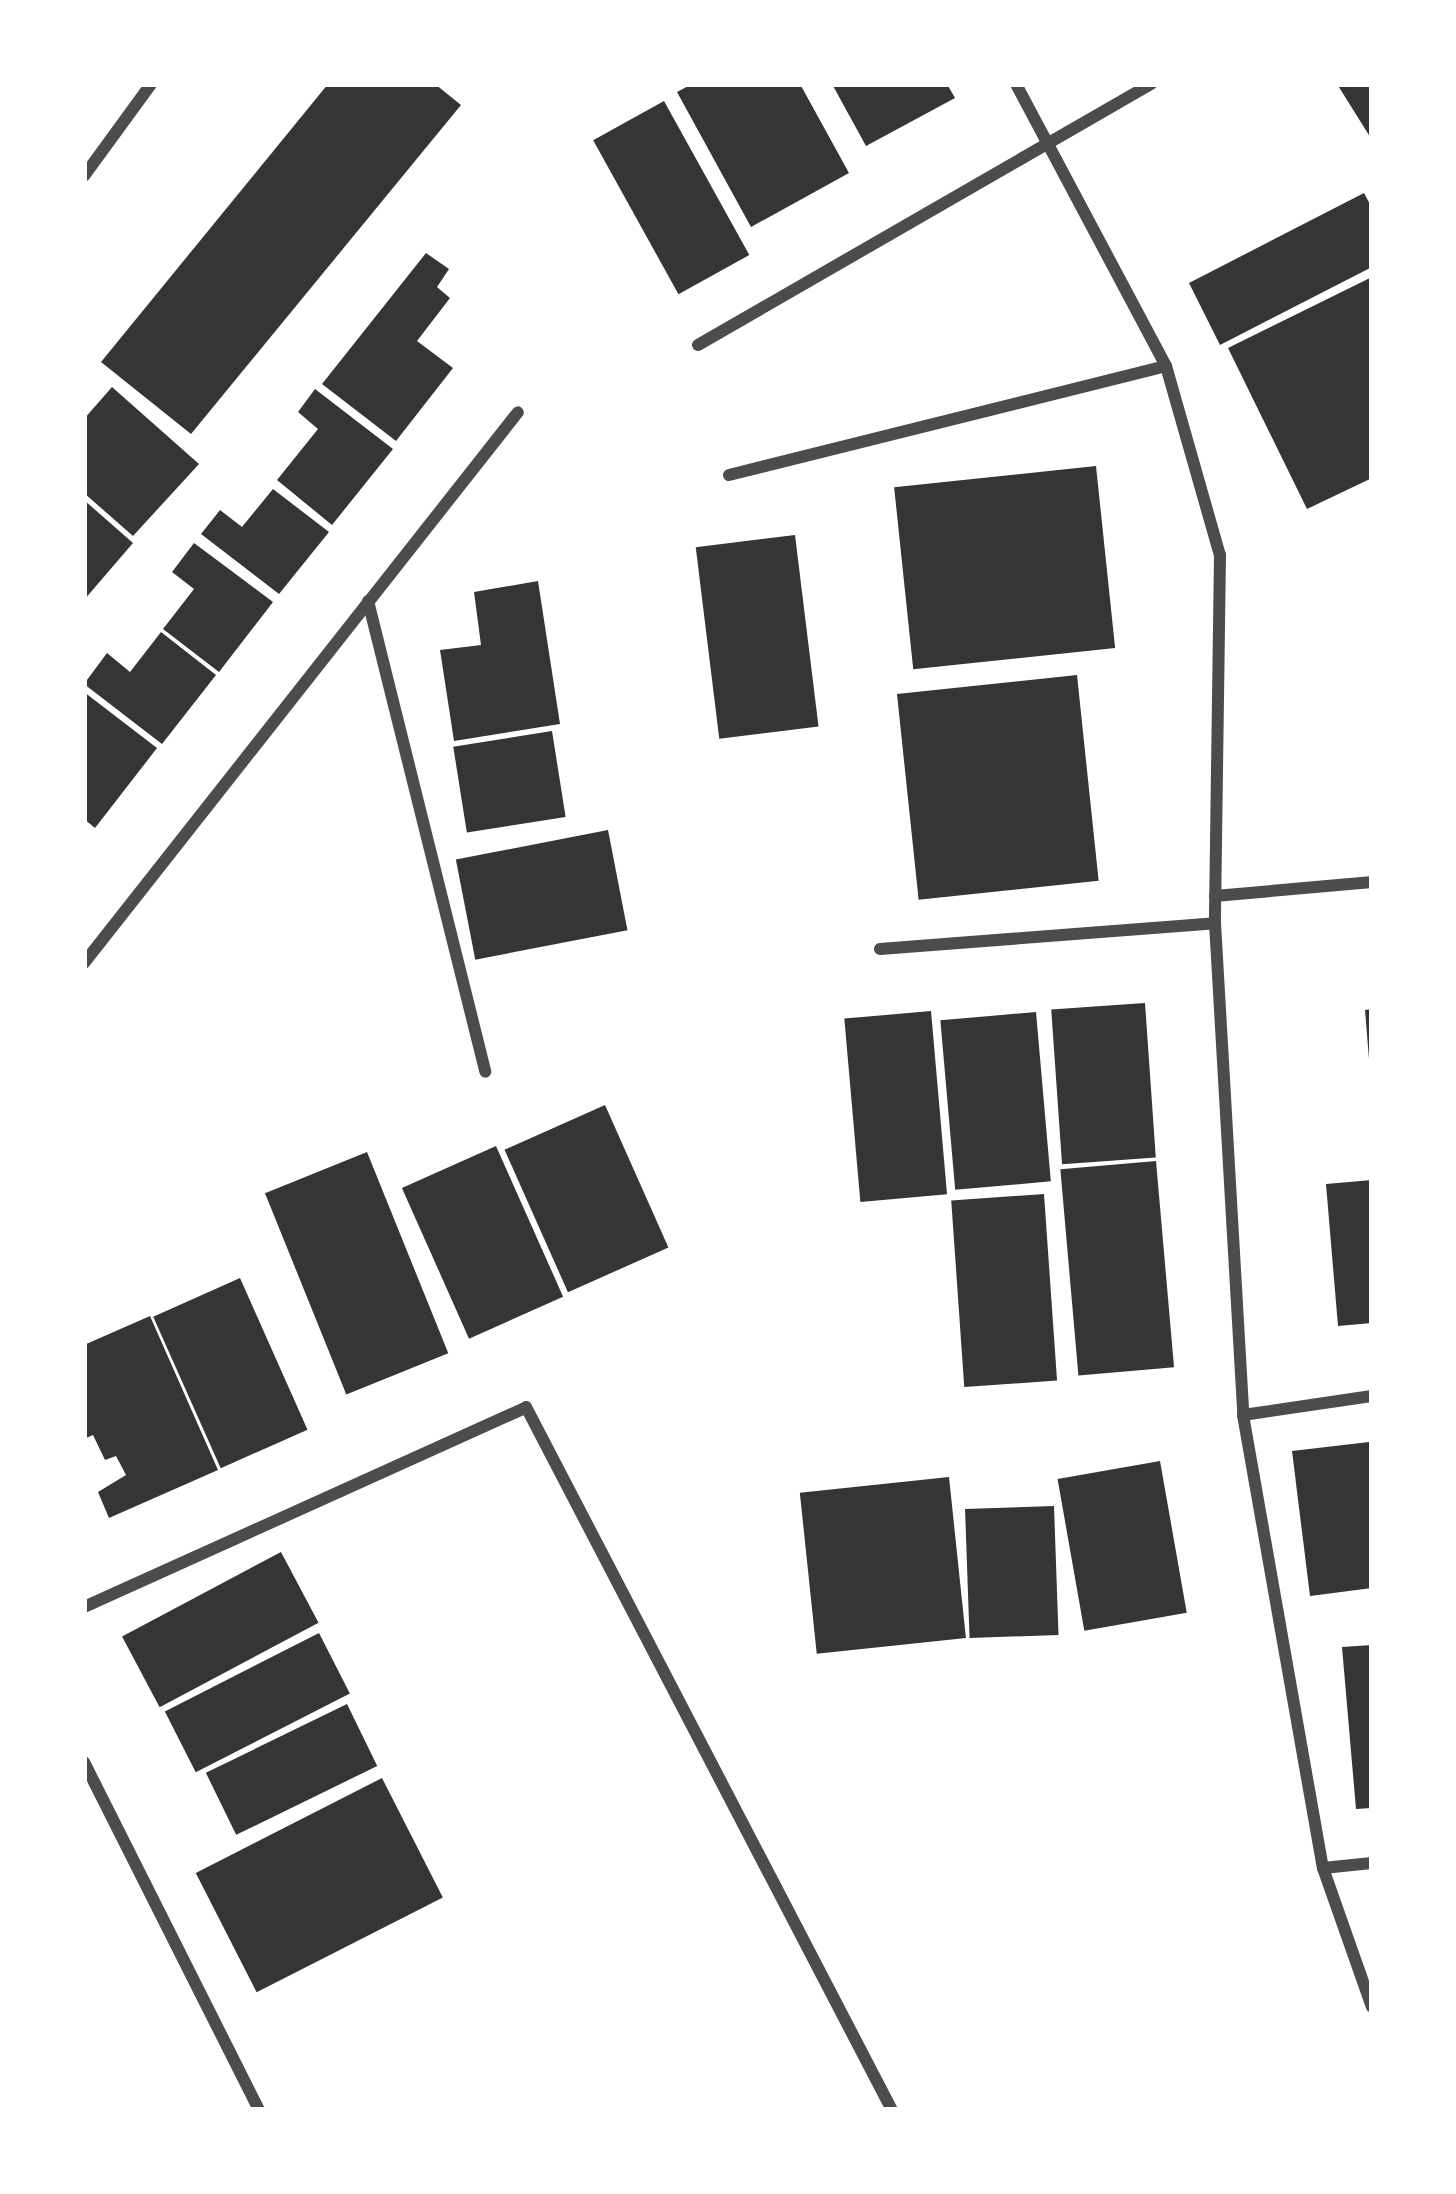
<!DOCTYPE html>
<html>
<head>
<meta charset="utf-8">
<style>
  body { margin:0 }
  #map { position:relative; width:1456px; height:2194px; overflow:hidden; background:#fff; font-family:"DejaVu Sans",sans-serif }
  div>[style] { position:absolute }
  .building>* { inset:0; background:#353535; transform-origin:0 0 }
  .minor>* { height:12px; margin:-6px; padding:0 6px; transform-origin:6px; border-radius:6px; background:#4c4c4c }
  span { translate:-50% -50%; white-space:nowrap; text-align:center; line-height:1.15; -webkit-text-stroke:9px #fff; paint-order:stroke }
  .frame { position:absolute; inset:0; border:87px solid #fff; pointer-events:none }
</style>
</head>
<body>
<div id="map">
  <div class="building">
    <i style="clip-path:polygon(328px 84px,435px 84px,461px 105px,191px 434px,101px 362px)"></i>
    <i style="clip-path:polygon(692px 84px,800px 84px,849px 173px,751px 227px,677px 92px)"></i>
    <i style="clip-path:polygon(832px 84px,947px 84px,955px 98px,866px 146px)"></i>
    <i style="clip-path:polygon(1337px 84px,1372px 84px,1372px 140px)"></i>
    <i style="left:664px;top:101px;width:176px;height:81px;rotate:61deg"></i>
    <i style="clip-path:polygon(1364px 193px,1372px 208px,1372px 267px,1220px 345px,1189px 283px)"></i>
    <i style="clip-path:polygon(426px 253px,449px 269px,437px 287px,450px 298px,417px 341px,453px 368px,396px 441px,322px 384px)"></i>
    <i style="clip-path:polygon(1372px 277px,1372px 478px,1307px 509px,1228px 348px)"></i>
    <i style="clip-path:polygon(112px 387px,199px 464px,133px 536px,84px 493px,84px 419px)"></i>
    <i style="clip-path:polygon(315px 389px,393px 449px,332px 525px,277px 480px,318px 429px,298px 412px)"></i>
    <i style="left:1096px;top:466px;width:183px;height:203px;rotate:84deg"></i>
    <i style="clip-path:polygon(273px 489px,329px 532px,279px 594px,201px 534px,220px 510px,242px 527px)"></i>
    <i style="clip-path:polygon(84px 500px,133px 543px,84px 600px)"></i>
    <i style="left:795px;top:535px;width:193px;height:100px;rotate:83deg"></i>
    <i style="clip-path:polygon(194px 543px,273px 602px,219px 672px,163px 629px,194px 589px,172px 572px)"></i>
    <i style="clip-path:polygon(538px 581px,560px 724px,454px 741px,440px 650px,481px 645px,474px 592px)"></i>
    <i style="clip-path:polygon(161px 632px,216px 675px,162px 744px,84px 684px,107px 653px,130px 672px)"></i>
    <i style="left:1077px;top:675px;width:207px;height:181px;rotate:84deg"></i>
    <i style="clip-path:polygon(84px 692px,157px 748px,95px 828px,84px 819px)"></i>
    <i style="left:552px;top:731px;width:87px;height:100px;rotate:81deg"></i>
    <i style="left:608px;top:830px;width:102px;height:155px;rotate:79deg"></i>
    <i style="left:1145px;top:1003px;width:155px;height:94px;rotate:86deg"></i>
    <i style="clip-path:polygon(1372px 1009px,1372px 1059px,1369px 1059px,1365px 1010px)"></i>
    <i style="left:931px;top:1011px;width:184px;height:87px;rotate:85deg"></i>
    <i style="left:1036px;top:1012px;width:170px;height:96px;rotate:85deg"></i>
    <i style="left:605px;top:1105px;width:156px;height:110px;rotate:66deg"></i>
    <i style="left:496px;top:1146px;width:165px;height:103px;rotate:66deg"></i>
    <i style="left:367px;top:1152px;width:217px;height:110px;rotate:68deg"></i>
    <i style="left:1156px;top:1161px;width:207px;height:96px;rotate:85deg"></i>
    <i style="clip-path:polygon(1372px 1180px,1372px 1323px,1338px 1326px,1326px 1184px)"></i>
    <i style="left:1044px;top:1194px;width:187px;height:93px;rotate:86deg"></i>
    <i style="left:240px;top:1278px;width:166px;height:95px;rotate:66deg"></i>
    <i style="clip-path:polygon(150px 1316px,218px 1470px,109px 1518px,98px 1492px,126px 1475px,116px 1456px,105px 1460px,93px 1435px,84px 1439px,84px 1345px)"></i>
    <i style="clip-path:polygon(1369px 1442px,1372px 1588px,1310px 1596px,1292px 1451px)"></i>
    <i style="left:1160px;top:1461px;width:154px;height:104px;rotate:80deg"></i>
    <i style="left:949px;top:1477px;width:162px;height:150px;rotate:84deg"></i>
    <i style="left:1054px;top:1506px;width:129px;height:89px;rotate:88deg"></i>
    <i style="left:281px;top:1552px;width:80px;height:180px;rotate:62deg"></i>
    <i style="left:319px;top:1633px;width:68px;height:173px;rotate:63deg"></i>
    <i style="clip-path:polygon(1372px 1645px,1372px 1808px,1356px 1809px,1342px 1647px)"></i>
    <i style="left:347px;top:1704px;width:69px;height:157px;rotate:64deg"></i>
    <i style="left:382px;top:1778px;width:134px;height:209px;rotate:63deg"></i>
  </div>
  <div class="minor">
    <i style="left:1016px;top:84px;width:319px;rotate:62deg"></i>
    <i style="left:1166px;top:366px;width:197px;rotate:74.1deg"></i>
    <i style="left:1220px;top:555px;width:368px;rotate:90.8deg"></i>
    <i style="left:1215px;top:923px;width:493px;rotate:86.7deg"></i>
    <i style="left:1243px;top:1415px;width:460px;rotate:80deg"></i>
    <i style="left:1323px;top:1868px;width:147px;rotate:70.6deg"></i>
    <i style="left:84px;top:176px;width:114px;rotate:-53.9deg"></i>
    <i style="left:698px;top:345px;width:523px;rotate:-29.95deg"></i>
    <i style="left:729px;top:475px;width:450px;rotate:-14deg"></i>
    <i style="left:368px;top:601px;width:485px;rotate:76deg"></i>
    <i style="left:1215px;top:896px;width:158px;rotate:-5.1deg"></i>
    <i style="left:880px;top:949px;width:336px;rotate:-4.4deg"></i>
    <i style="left:84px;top:963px;width:701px;rotate:-51.77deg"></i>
    <i style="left:1243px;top:1415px;width:130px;rotate:-8.4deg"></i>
    <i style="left:84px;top:1607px;width:485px;rotate:-24.3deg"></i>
    <i style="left:526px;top:1407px;width:793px;rotate:62.5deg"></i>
    <i style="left:84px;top:1762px;width:390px;rotate:63.3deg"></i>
    <i style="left:1323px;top:1868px;width:49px;rotate:-5.8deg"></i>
  </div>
  <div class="frame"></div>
</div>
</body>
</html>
